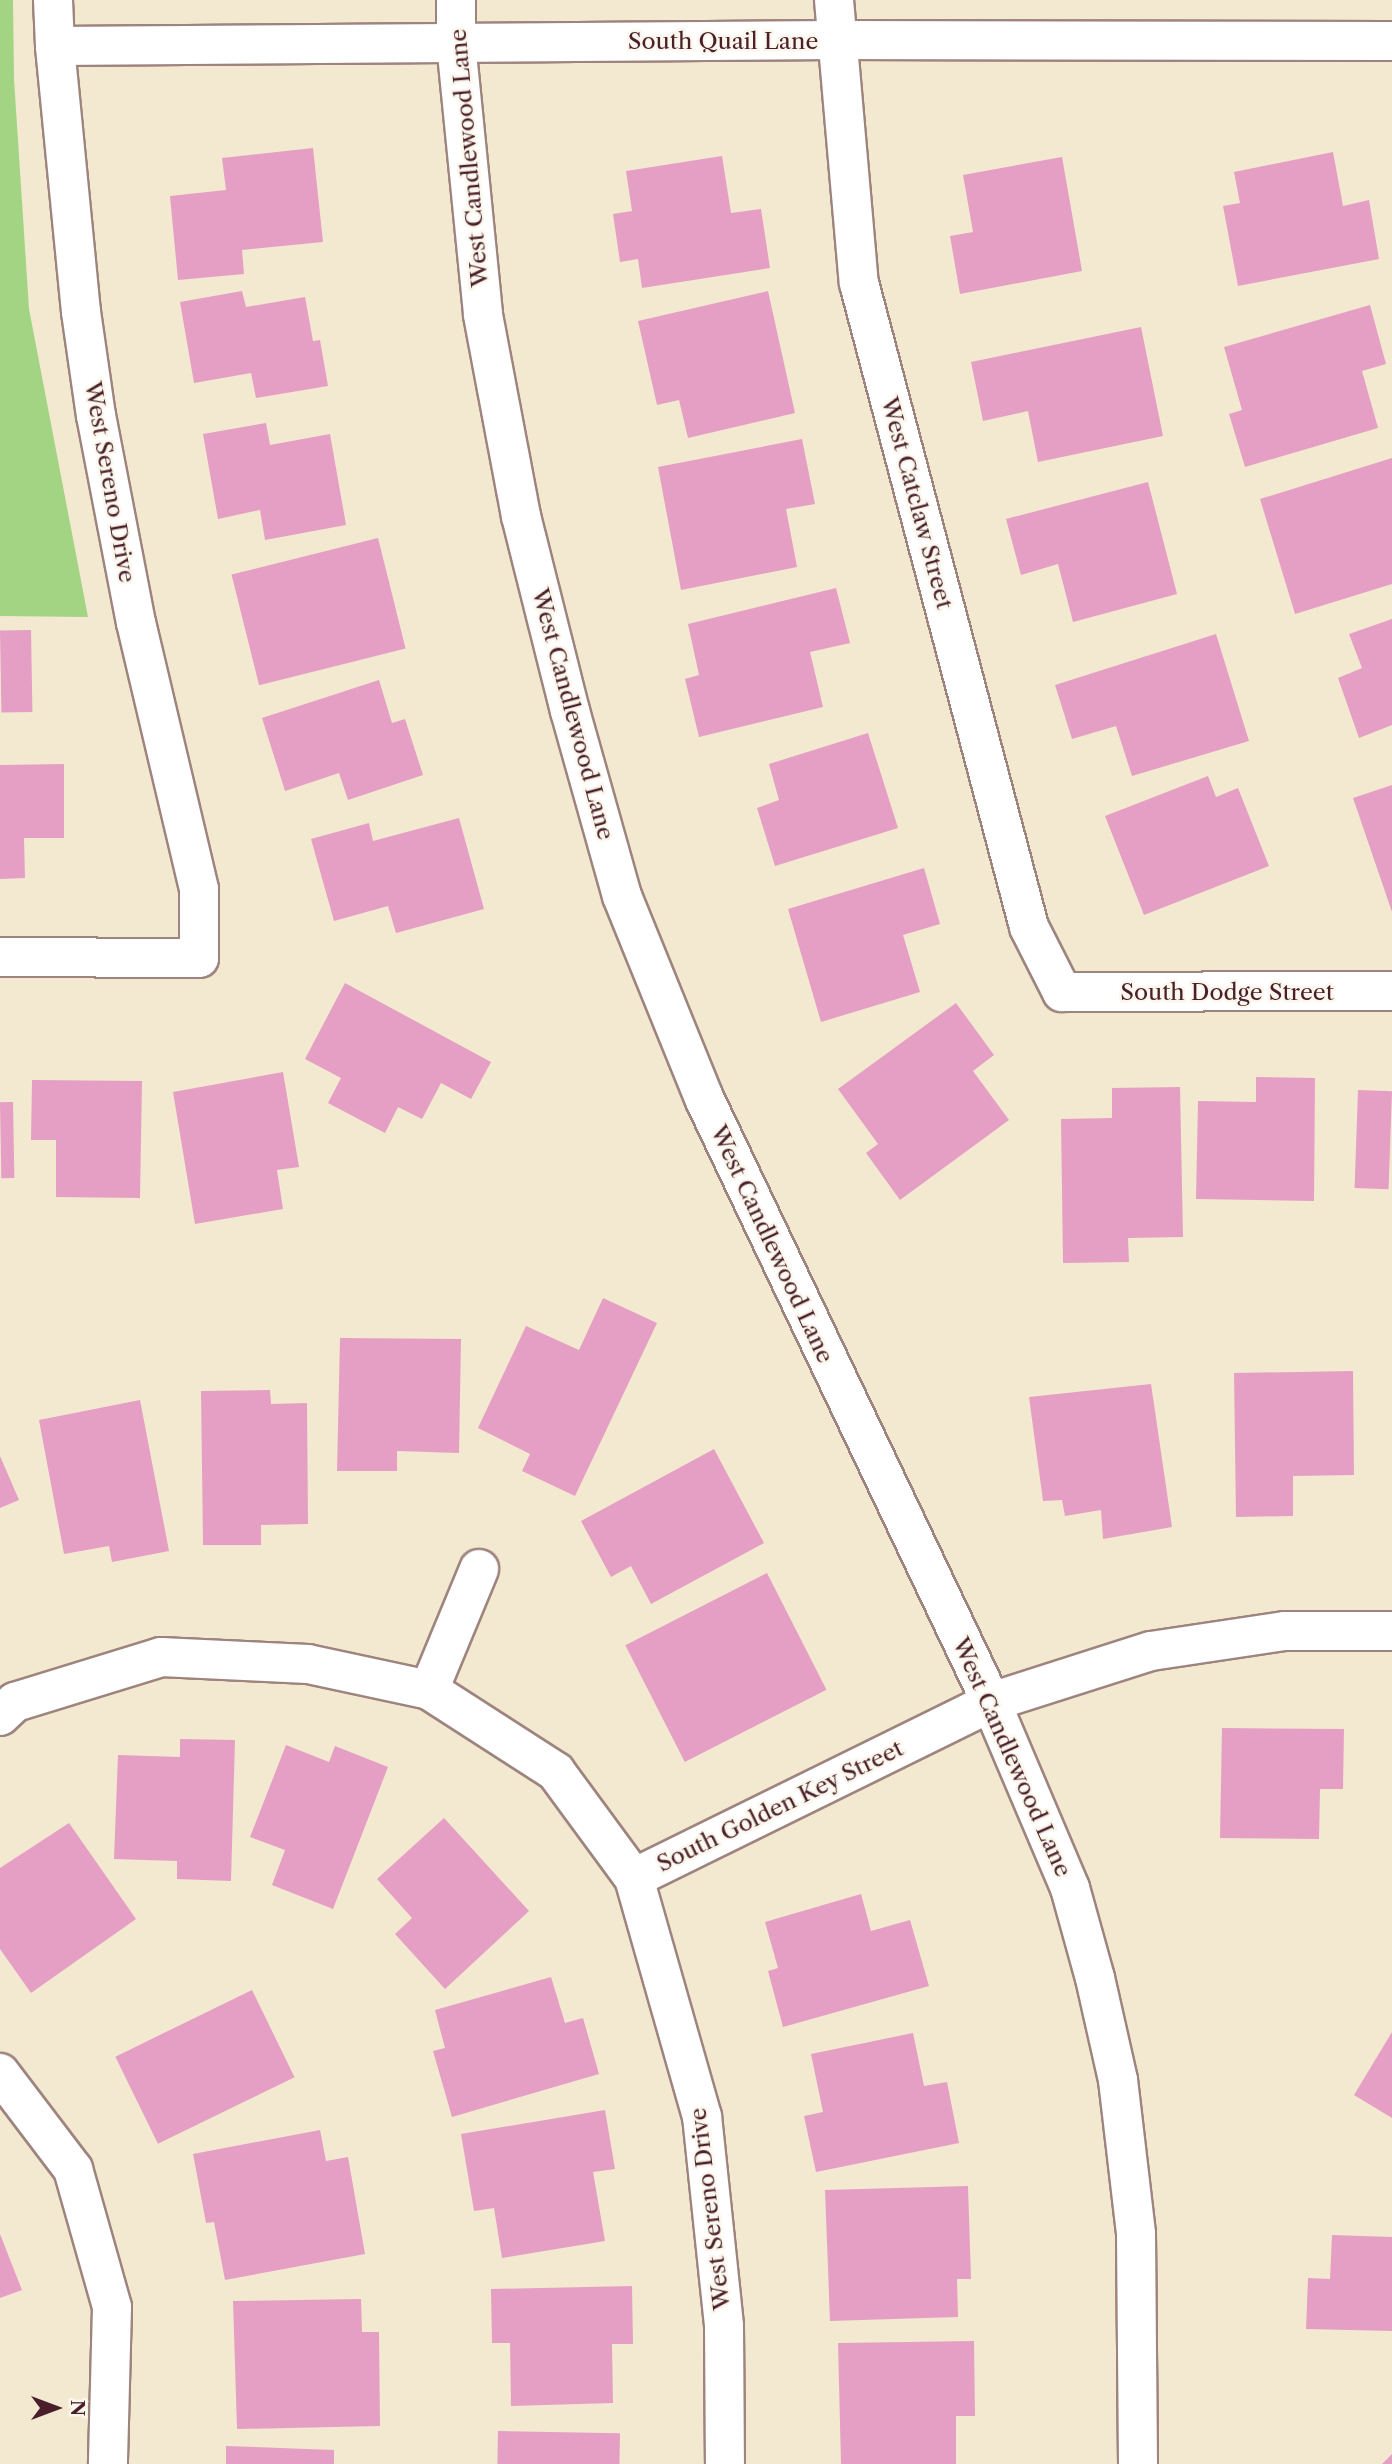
<!DOCTYPE html>
<html>
<head>
<meta charset="utf-8">
<style>
  body { margin:0 }
  #map { position:relative; width:1392px; height:2464px; overflow:hidden; background:#f2e9d0; font-family:"Libre Caslon Text",serif }
  div>[style] { position:absolute }
  .green>* { inset:0; background:#a3d483 }
  .building>* { inset:0; background:#e59fc5; transform-origin:0 0 }
  .roads { filter:drop-shadow(2px 0 #9e847e) drop-shadow(-2px 0 #9e847e) drop-shadow(0 2px #9e847e) drop-shadow(0 -2px #9e847e) }
  .minor>* { height:38px; margin:-19px; padding:0 19px; transform-origin:19px; border-radius:19px; background:#fff }
  .tertiary>* { height:38px; margin:-19px; padding:0 19px; transform-origin:19px; border-radius:19px; background:#fff }
  span { translate:-50% -50%; white-space:nowrap; text-align:center; line-height:1.15; -webkit-text-stroke:5px #fbf7ec; paint-order:stroke }
  .street-label { font-size:23px; color:#4a1f2b }
  .north { position:absolute; left:21px; top:2373px; width:70px; height:70px; -webkit-text-stroke:5px #fbf7ec; paint-order:stroke; rotate:90deg; font-size:19px; font-weight:700; line-height:28px; text-align:center; color:#4a1f2b }
  .north::after { content:''; display:block; margin:auto; width:24px; height:32px; background:#4a1f2b; clip-path:polygon(50% 0,100% 100%,50% 72%,0 100%) }
</style>
</head>
<body>
<div id="map">
  <div class="green">
    <i style="clip-path:polygon(0 0,13px 0,14px 79px,29px 309px,88px 617px,0 616px)"></i>
  </div>
  <div class="building">
    <i style="clip-path:polygon(313px 148px,323px 242px,242px 250px,244px 274px,178px 280px,170px 196px,226px 190px,222px 158px)"></i>
    <i style="clip-path:polygon(1333px 152px,1343px 206px,1369px 200px,1379px 259px,1238px 286px,1223px 206px,1240px 203px,1234px 172px)"></i>
    <i style="clip-path:polygon(722px 156px,731px 213px,761px 209px,770px 268px,642px 288px,638px 259px,620px 262px,613px 214px,632px 211px,626px 171px)"></i>
    <i style="clip-path:polygon(1062px 157px,1082px 271px,960px 294px,950px 236px,973px 232px,963px 175px)"></i>
    <i style="clip-path:polygon(242px 291px,246px 307px,305px 297px,313px 341px,320px 340px,328px 386px,256px 398px,251px 373px,194px 383px,180px 302px)"></i>
    <i style="clip-path:polygon(768px 291px,795px 413px,688px 438px,679px 400px,657px 405px,638px 321px)"></i>
    <i style="clip-path:polygon(1370px 305px,1386px 364px,1362px 371px,1378px 428px,1245px 467px,1229px 414px,1242px 410px,1224px 347px)"></i>
    <i style="clip-path:polygon(1141px 327px,1163px 436px,1038px 462px,1028px 411px,983px 421px,971px 362px)"></i>
    <i style="clip-path:polygon(266px 423px,270px 445px,330px 434px,346px 525px,265px 540px,260px 510px,218px 519px,203px 434px)"></i>
    <i style="clip-path:polygon(802px 439px,815px 504px,786px 509px,797px 567px,681px 590px,658px 467px)"></i>
    <i style="clip-path:polygon(1392px 458px,1392px 584px,1295px 614px,1260px 499px)"></i>
    <i style="clip-path:polygon(1148px 482px,1177px 594px,1073px 622px,1058px 564px,1021px 575px,1006px 519px)"></i>
    <i style="left:378px;top:538px;width:114px;height:151px;rotate:76deg"></i>
    <i style="clip-path:polygon(836px 588px,850px 643px,810px 652px,823px 707px,699px 737px,685px 679px,699px 675px,688px 624px)"></i>
    <i style="clip-path:polygon(1392px 619px,1392px 725px,1359px 738px,1338px 678px,1362px 668px,1349px 634px)"></i>
    <i style="left:31px;top:630px;width:82px;height:31px;rotate:89deg"></i>
    <i style="clip-path:polygon(1216px 634px,1249px 741px,1132px 776px,1116px 726px,1072px 739px,1055px 685px)"></i>
    <i style="clip-path:polygon(379px 680px,392px 723px,405px 719px,423px 775px,348px 800px,339px 773px,285px 791px,262px 718px)"></i>
    <i style="clip-path:polygon(868px 733px,898px 828px,775px 866px,757px 808px,779px 800px,769px 764px)"></i>
    <i style="clip-path:polygon(64px 764px,64px 838px,24px 838px,25px 878px,0 879px,0 765px)"></i>
    <i style="clip-path:polygon(1208px 776px,1216px 797px,1238px 788px,1269px 866px,1144px 915px,1105px 816px)"></i>
    <i style="clip-path:polygon(1392px 785px,1392px 912px,1353px 798px)"></i>
    <i style="clip-path:polygon(459px 818px,484px 909px,396px 933px,388px 906px,334px 921px,311px 839px,369px 823px,373px 841px)"></i>
    <i style="clip-path:polygon(924px 868px,940px 924px,903px 935px,920px 992px,821px 1022px,788px 909px)"></i>
    <i style="clip-path:polygon(345px 983px,491px 1062px,471px 1099px,441px 1083px,422px 1119px,398px 1107px,385px 1133px,328px 1103px,341px 1078px,305px 1059px)"></i>
    <i style="clip-path:polygon(956px 1003px,994px 1055px,973px 1071px,1009px 1120px,900px 1200px,866px 1153px,878px 1144px,838px 1089px)"></i>
    <i style="clip-path:polygon(283px 1072px,299px 1167px,277px 1170px,283px 1209px,195px 1224px,173px 1092px)"></i>
    <i style="clip-path:polygon(1256px 1077px,1315px 1078px,1314px 1201px,1196px 1199px,1198px 1101px,1256px 1102px)"></i>
    <i style="clip-path:polygon(32px 1080px,142px 1081px,140px 1198px,56px 1197px,56px 1140px,31px 1140px)"></i>
    <i style="clip-path:polygon(1180px 1087px,1183px 1237px,1128px 1238px,1129px 1262px,1063px 1263px,1061px 1119px,1112px 1118px,1112px 1088px)"></i>
    <i style="left:1358px;top:1090px;width:34px;height:98px;rotate:2deg"></i>
    <i style="left:13px;top:1102px;width:76px;height:13px;rotate:89deg"></i>
    <i style="clip-path:polygon(603px 1298px,657px 1323px,575px 1496px,522px 1471px,530px 1454px,478px 1428px,526px 1326px,579px 1350px)"></i>
    <i style="clip-path:polygon(340px 1338px,461px 1339px,459px 1453px,397px 1451px,397px 1471px,337px 1471px)"></i>
    <i style="clip-path:polygon(1353px 1371px,1354px 1475px,1293px 1476px,1293px 1516px,1236px 1517px,1234px 1373px)"></i>
    <i style="clip-path:polygon(1151px 1384px,1172px 1527px,1103px 1539px,1101px 1510px,1065px 1516px,1062px 1500px,1043px 1501px,1029px 1397px)"></i>
    <i style="clip-path:polygon(270px 1390px,271px 1404px,307px 1403px,308px 1524px,261px 1525px,261px 1545px,203px 1545px,201px 1391px)"></i>
    <i style="clip-path:polygon(140px 1400px,169px 1551px,112px 1562px,109px 1546px,64px 1554px,39px 1420px)"></i>
    <i style="clip-path:polygon(714px 1449px,764px 1543px,651px 1604px,631px 1566px,611px 1577px,581px 1521px)"></i>
    <i style="clip-path:polygon(0 1456px,19px 1500px,0 1508px)"></i>
    <i style="left:767px;top:1573px;width:131px;height:159px;rotate:63deg"></i>
    <i style="clip-path:polygon(1222px 1728px,1344px 1729px,1343px 1789px,1320px 1789px,1319px 1839px,1220px 1838px)"></i>
    <i style="clip-path:polygon(180px 1739px,235px 1740px,231px 1881px,177px 1879px,177px 1861px,114px 1859px,118px 1755px,180px 1757px)"></i>
    <i style="clip-path:polygon(286px 1745px,329px 1762px,335px 1746px,388px 1767px,333px 1909px,272px 1885px,285px 1850px,250px 1837px)"></i>
    <i style="clip-path:polygon(444px 1818px,529px 1911px,445px 1989px,395px 1934px,412px 1918px,377px 1879px)"></i>
    <i style="clip-path:polygon(69px 1823px,136px 1919px,31px 1993px,0 1949px,0 1868px)"></i>
    <i style="clip-path:polygon(861px 1894px,871px 1931px,910px 1920px,929px 1986px,783px 2027px,768px 1971px,778px 1968px,765px 1922px)"></i>
    <i style="clip-path:polygon(551px 1977px,565px 2023px,583px 2018px,599px 2074px,452px 2117px,433px 2051px,445px 2048px,435px 2010px)"></i>
    <i style="left:252px;top:1990px;width:97px;height:152px;rotate:64deg"></i>
    <i style="clip-path:polygon(1392px 2032px,1392px 2118px,1354px 2095px)"></i>
    <i style="clip-path:polygon(913px 2033px,924px 2086px,947px 2082px,959px 2143px,816px 2172px,804px 2116px,823px 2112px,811px 2054px)"></i>
    <i style="clip-path:polygon(605px 2110px,615px 2169px,593px 2172px,605px 2241px,502px 2258px,494px 2208px,474px 2211px,461px 2134px)"></i>
    <i style="clip-path:polygon(320px 2130px,326px 2161px,348px 2157px,365px 2254px,225px 2280px,214px 2222px,206px 2223px,193px 2154px)"></i>
    <i style="clip-path:polygon(968px 2186px,971px 2279px,957px 2279px,958px 2317px,830px 2321px,825px 2190px)"></i>
    <i style="clip-path:polygon(0 2234px,22px 2290px,0 2298px)"></i>
    <i style="clip-path:polygon(1332px 2235px,1392px 2237px,1392px 2331px,1306px 2329px,1308px 2278px,1330px 2279px)"></i>
    <i style="clip-path:polygon(632px 2286px,633px 2344px,612px 2344px,613px 2403px,511px 2406px,510px 2343px,492px 2343px,491px 2289px)"></i>
    <i style="clip-path:polygon(361px 2299px,362px 2332px,379px 2332px,380px 2426px,237px 2429px,233px 2301px)"></i>
    <i style="clip-path:polygon(974px 2341px,975px 2416px,956px 2416px,956px 2464px,841px 2464px,838px 2343px)"></i>
    <i style="left:498px;top:2431px;width:122px;height:33px;rotate:1deg"></i>
    <i style="clip-path:polygon(226px 2446px,334px 2450px,334px 2464px,226px 2464px)"></i>
    <i style="clip-path:polygon(1392px 2454px,1392px 2464px,1382px 2464px)"></i>
  </div>
  <div class="roads">
    <div class="minor">
      <i style="left:834px;top:0;width:284px;rotate:85deg"></i>
      <i style="left:859px;top:283px;width:666px;rotate:75.21deg"></i>
      <i style="left:1029px;top:927px;width:73px;rotate:63.1deg"></i>
      <i style="left:1062px;top:992px;width:330px;rotate:-0.2deg"></i>
      <i style="left:55px;top:46px;width:780px;rotate:-0.44deg"></i>
      <i style="left:835px;top:40px;width:557px;rotate:0.1deg"></i>
      <i style="left:0;top:957px;width:199px;rotate:0.3deg"></i>
      <i style="left:199px;top:958px;width:69px;rotate:-90deg"></i>
      <i style="left:199px;top:889px;width:273px;rotate:-103.3deg"></i>
      <i style="left:136px;top:623px;width:211px;rotate:-100.9deg"></i>
      <i style="left:96px;top:416px;width:105px;rotate:-98.2deg"></i>
      <i style="left:81px;top:312px;width:267px;rotate:-95.6deg"></i>
      <i style="left:55px;top:46px;width:46px;rotate:-92.5deg"></i>
      <i style="left:429px;top:1690px;width:131px;rotate:-67.5deg"></i>
      <i style="left:0;top:1716px;width:21px;rotate:-43deg"></i>
      <i style="left:15px;top:1702px;width:153px;rotate:-17.1deg"></i>
      <i style="left:161px;top:1657px;width:147px;rotate:2.7deg"></i>
      <i style="left:308px;top:1664px;width:124px;rotate:12.1deg"></i>
      <i style="left:429px;top:1690px;width:151px;rotate:32.8deg"></i>
      <i style="left:556px;top:1772px;width:132px;rotate:53.7deg"></i>
      <i style="left:634px;top:1878px;width:248px;rotate:74.1deg"></i>
      <i style="left:702px;top:2116px;width:211px;rotate:84deg"></i>
      <i style="left:724px;top:2326px;width:138px;rotate:89.6deg"></i>
      <i style="left:634px;top:1878px;width:398px;rotate:-26.2deg"></i>
      <i style="left:991px;top:1702px;width:168px;rotate:-17.7deg"></i>
      <i style="left:1151px;top:1651px;width:135px;rotate:-8.5deg"></i>
      <i style="left:1285px;top:1631px;width:107px"></i>
      <i style="left:0;top:2073px;width:121px;rotate:52.8deg"></i>
      <i style="left:73px;top:2169px;width:143px;rotate:74.2deg"></i>
      <i style="left:112px;top:2307px;width:157px;rotate:91.5deg"></i>
    </div>
    <div class="tertiary">
      <i style="left:456px;top:0;width:43px;rotate:90deg"></i>
      <i style="left:456px;top:43px;width:273px;rotate:84.3deg"></i>
      <i style="left:483px;top:315px;width:205px;rotate:79.3deg"></i>
      <i style="left:521px;top:516px;width:201px;rotate:75.9deg"></i>
      <i style="left:570px;top:711px;width:192px;rotate:74.3deg"></i>
      <i style="left:622px;top:896px;width:218px;rotate:67.9deg"></i>
      <i style="left:704px;top:1098px;width:669px;rotate:64.58deg"></i>
      <i style="left:991px;top:1702px;width:202px;rotate:67deg"></i>
      <i style="left:1070px;top:1888px;width:93px;rotate:74.5deg"></i>
      <i style="left:1095px;top:1978px;width:105px;rotate:77.3deg"></i>
      <i style="left:1118px;top:2080px;width:155px;rotate:83.3deg"></i>
      <i style="left:1136px;top:2234px;width:230px;rotate:89.5deg"></i>
    </div>
  </div>
  <div class="street-label">
    <span style="left:723px;top:41px">South Quail Lane</span>
    <span style="left:469px;top:158px;rotate:-95deg">West Candlewood Lane</span>
    <span style="left:110px;top:482px;rotate:80deg">West Sereno Drive</span>
    <span style="left:917px;top:503px;rotate:75deg">West Catclaw Street</span>
    <span style="left:573px;top:714px;rotate:75deg">West Candlewood Lane</span>
    <span style="left:1227px;top:992px">South Dodge Street</span>
    <span style="left:772px;top:1244px;rotate:65deg">West Candlewood Lane</span>
    <span style="left:1012px;top:1757px;rotate:66deg">West Candlewood Lane</span>
    <span style="left:780px;top:1806px;rotate:-26deg">South Golden Key Street</span>
    <span style="left:710px;top:2209px;rotate:-97deg">West Sereno Drive</span>
  </div>
  <div class="north">N</div>
</div>
</body>
</html>
